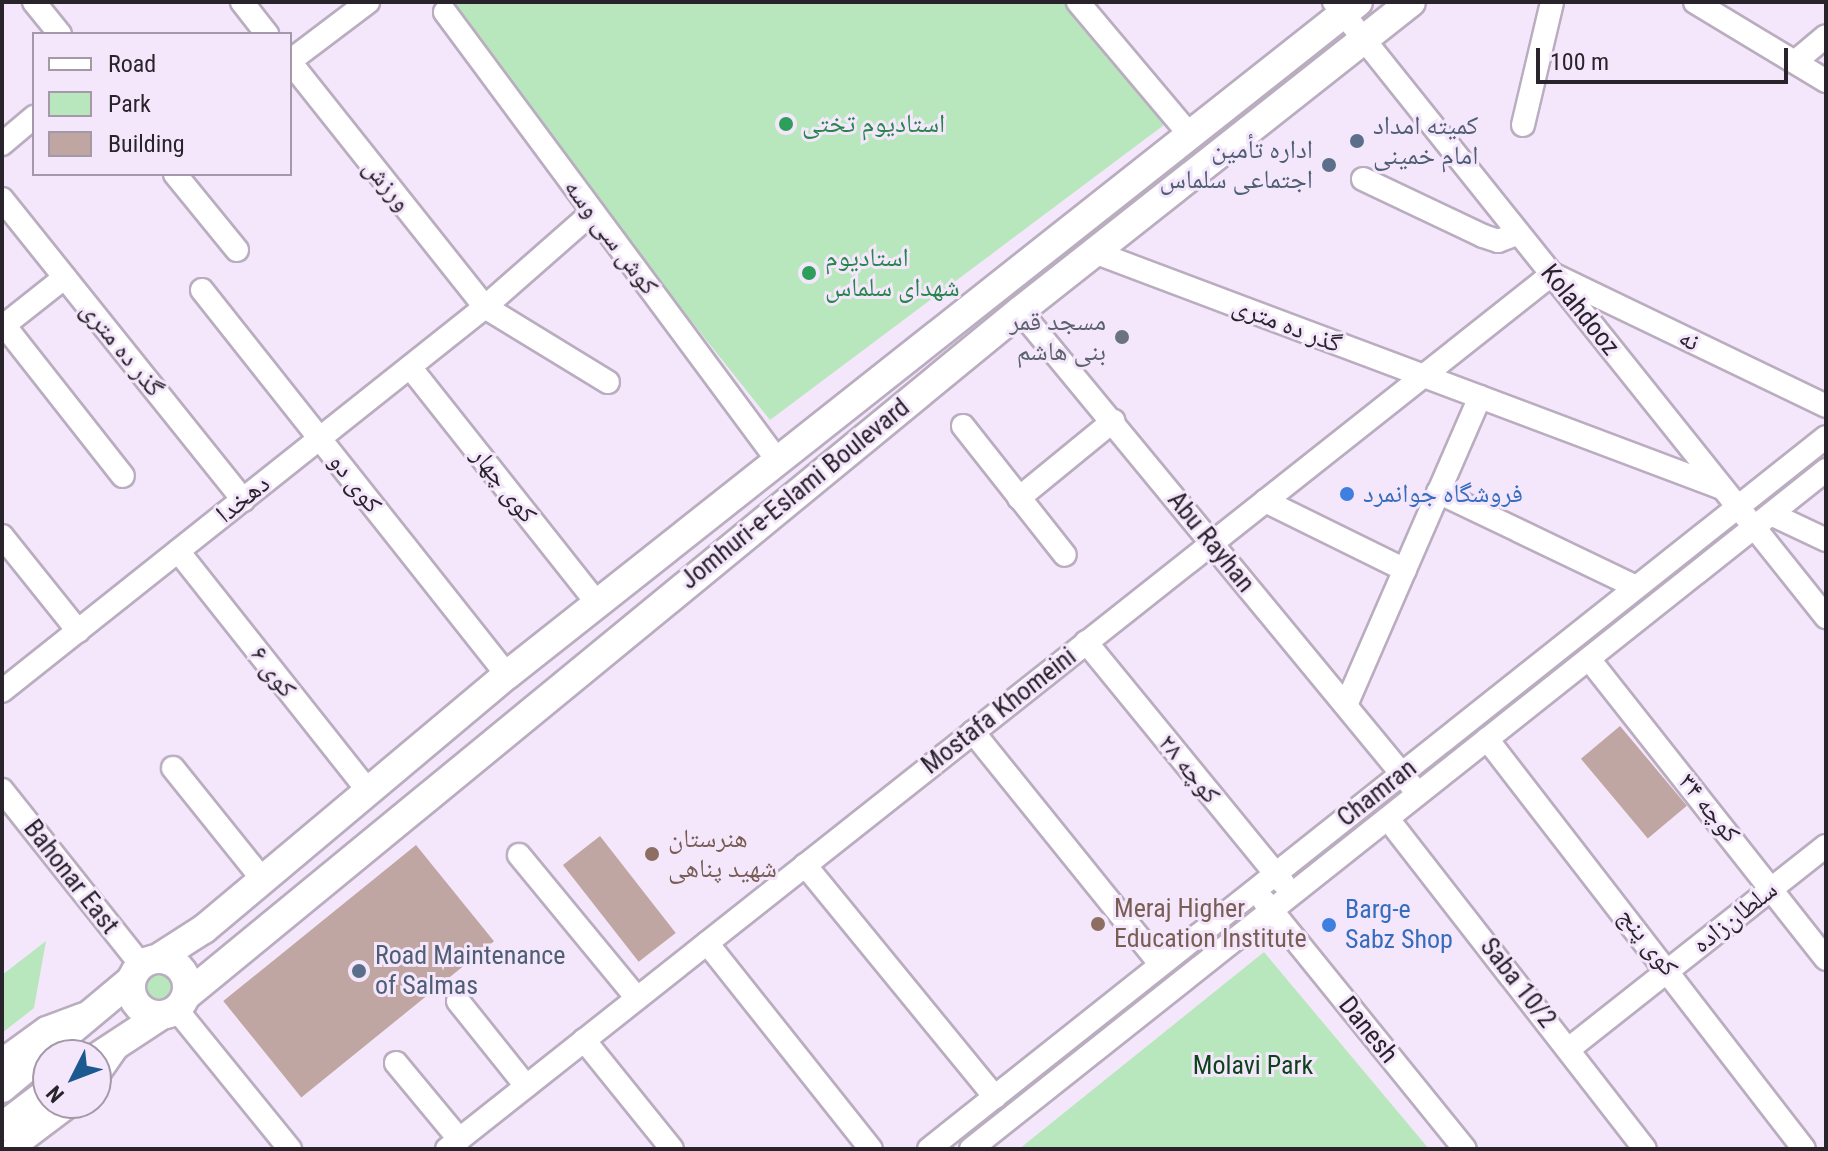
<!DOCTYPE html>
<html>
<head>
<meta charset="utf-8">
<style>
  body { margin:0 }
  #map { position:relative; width:1828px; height:1151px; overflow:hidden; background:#f5e7fb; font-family:"Roboto Condensed","Noto Naskh Arabic",sans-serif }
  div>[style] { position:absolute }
  .green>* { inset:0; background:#b8e7bd }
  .round { border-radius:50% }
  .building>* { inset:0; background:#c0a6a2; transform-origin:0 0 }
  .roads { filter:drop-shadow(2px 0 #baadc0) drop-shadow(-2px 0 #baadc0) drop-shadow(0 2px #baadc0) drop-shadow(0 -2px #baadc0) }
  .minor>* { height:22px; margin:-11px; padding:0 11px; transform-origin:11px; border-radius:11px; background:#fff }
  .major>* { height:28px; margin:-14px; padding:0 14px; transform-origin:14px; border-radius:14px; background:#fff }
  .major>.ring { margin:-14px; padding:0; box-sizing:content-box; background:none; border:28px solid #fff; border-radius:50% }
  .dots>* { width:22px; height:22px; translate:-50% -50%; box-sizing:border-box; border:4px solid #f5e7fb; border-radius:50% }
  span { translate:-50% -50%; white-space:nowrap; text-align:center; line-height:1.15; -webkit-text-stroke:6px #f5e7fb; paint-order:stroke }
  .leisure-label { font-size:26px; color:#27864d }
  .left { translate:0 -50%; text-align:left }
  .service-label { font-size:26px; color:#4e5e75 }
  .right { translate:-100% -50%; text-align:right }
  .street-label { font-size:26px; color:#29242c }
  .worship-label { font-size:26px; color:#5b616d }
  .shop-label { font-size:26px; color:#366cbe }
  .education-label { font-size:26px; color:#785e54 }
  .park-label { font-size:26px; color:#0d431b }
  .frame { position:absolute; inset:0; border:4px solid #29242c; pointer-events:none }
  .legend { position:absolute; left:32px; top:32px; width:260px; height:144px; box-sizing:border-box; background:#f5e7fb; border:2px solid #a399a8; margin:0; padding:10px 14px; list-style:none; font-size:24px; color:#29242c }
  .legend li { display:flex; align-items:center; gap:16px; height:40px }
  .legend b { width:40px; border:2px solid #a399a8 }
  .north { position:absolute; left:32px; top:1039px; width:80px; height:80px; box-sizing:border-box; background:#f5e7fb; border:2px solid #a399a8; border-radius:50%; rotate:228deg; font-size:22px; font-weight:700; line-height:32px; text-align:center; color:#29242c }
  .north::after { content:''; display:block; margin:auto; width:28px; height:36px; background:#1b598f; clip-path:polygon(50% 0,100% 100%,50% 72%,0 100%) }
  .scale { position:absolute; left:1536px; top:48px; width:252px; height:36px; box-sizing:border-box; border:4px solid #29242c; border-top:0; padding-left:10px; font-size:24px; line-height:28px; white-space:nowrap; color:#29242c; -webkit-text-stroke:6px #f5e7fb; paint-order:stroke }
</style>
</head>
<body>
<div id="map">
  <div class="green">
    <i style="clip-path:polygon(437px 2px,1068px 2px,1164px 125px,770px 420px)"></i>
    <i style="clip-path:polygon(46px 941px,34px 1008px,2px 1033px,2px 975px)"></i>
    <i style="clip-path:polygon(1264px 952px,1429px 1149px,1019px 1149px)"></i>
    <i class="round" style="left:137px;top:965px;width:44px;height:44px"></i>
  </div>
  <div class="building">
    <i style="left:1620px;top:726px;width:104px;height:51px;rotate:50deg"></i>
    <i style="left:600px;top:836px;width:123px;height:47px;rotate:52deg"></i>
    <i style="left:416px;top:845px;width:124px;height:248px;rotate:51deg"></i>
  </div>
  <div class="roads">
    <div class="minor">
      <i style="left:34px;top:2px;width:41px;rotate:50.9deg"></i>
      <i style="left:242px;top:2px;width:41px;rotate:52deg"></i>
      <i style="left:1078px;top:2px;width:174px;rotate:49.9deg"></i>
      <i style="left:1334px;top:2px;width:788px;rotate:51.34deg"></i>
      <i style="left:1695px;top:2px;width:153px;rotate:31.1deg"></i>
      <i style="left:445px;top:12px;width:559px;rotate:53.44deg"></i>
      <i style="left:290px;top:61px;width:98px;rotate:-37.1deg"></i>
      <i style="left:1795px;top:62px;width:40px;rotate:-40deg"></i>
      <i style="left:1523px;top:125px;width:126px;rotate:-76.7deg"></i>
      <i style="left:2px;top:144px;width:42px;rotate:-40.2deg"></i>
      <i style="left:175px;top:174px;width:98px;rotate:50.8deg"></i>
      <i style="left:1363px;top:179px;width:133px;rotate:25.4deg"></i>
      <i style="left:1483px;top:236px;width:16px;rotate:18deg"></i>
      <i style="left:1498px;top:241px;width:22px;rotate:-21deg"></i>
      <i style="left:2px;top:199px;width:386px;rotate:51.3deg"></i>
      <i style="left:593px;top:212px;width:144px;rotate:138.7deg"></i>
      <i style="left:485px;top:307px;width:144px;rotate:31.4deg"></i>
      <i style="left:1094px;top:252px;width:671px;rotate:20.6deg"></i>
      <i style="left:202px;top:290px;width:491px;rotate:51.6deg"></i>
      <i style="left:1020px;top:311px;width:614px;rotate:50.48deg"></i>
      <i style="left:4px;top:325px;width:192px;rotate:51.8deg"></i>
      <i style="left:2px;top:327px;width:80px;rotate:-38.4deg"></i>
      <i style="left:410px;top:367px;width:303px;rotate:51.6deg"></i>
      <i style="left:963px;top:426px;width:164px;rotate:51.7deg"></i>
      <i style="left:1438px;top:492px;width:220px;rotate:25.6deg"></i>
      <i style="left:1019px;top:498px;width:122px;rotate:-39.3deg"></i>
      <i style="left:1265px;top:501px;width:156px;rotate:26.2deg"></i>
      <i style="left:1771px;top:514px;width:61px;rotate:25.3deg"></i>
      <i style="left:2px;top:536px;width:122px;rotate:51.3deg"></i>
      <i style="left:178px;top:551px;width:308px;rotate:51.6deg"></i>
      <i style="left:1086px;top:642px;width:311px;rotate:50.7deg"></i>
      <i style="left:1589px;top:659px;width:382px;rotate:51.7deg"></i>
      <i style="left:2px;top:691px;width:617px;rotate:-38.49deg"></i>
      <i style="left:485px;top:307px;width:313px;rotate:-128.5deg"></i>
      <i style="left:1346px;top:705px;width:336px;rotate:-66.5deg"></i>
      <i style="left:973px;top:732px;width:299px;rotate:51.1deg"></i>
      <i style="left:1487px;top:739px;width:518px;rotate:52.29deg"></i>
      <i style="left:173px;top:768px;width:144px;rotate:51.2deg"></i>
      <i style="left:2px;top:790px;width:223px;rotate:51.5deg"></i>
      <i style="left:1388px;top:819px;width:418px;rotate:52.1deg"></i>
      <i style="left:519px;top:855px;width:185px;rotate:50.5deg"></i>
      <i style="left:805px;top:865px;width:300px;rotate:50.7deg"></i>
      <i style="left:1264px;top:901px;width:319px;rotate:51deg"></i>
      <i style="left:707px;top:943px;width:263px;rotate:51.5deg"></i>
      <i style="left:458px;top:1001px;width:109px;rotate:51.3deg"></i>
      <i style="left:177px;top:1010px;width:179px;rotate:50.9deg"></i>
      <i style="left:584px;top:1040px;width:140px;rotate:51.1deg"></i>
      <i style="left:1570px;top:1048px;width:326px;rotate:-38.3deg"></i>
      <i style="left:2px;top:1060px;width:54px;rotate:-36deg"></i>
      <i style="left:46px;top:1028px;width:40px;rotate:-20.2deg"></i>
      <i style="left:396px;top:1063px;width:99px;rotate:50.3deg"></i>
      <i style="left:96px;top:1078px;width:39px;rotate:-55deg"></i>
      <i style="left:12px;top:1149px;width:76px;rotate:-37deg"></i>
      <i style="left:447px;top:1149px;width:1409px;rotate:-38.37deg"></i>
      <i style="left:1552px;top:274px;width:304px;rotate:25.7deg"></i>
      <i style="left:929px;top:1149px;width:1145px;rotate:-38.44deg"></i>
      <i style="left:971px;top:1149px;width:1092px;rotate:-38.45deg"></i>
    </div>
    <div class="major">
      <i class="ring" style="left:131px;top:959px;width:28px;height:28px"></i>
      <i style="left:157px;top:959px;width:56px;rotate:-32.6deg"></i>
      <i style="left:204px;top:929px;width:395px;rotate:-40deg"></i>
      <i style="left:507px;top:675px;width:1085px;rotate:-38.34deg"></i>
      <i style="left:187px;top:995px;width:1078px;rotate:-39.39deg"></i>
      <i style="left:1020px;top:311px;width:498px;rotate:-38.3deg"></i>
      <i style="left:96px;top:1058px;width:77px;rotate:-33.3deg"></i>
      <i style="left:2px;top:1088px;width:168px;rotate:-39.9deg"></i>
      <i style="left:2px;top:1127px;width:58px;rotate:-37.3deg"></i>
    </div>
  </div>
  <div class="dots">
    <i style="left:786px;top:124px;background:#2e9e5b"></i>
    <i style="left:1357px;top:141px;background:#5c6f8a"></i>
    <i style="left:1329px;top:165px;background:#5c6f8a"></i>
    <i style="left:809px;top:273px;background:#2e9e5b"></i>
    <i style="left:1122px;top:337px;background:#6b7280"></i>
    <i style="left:1347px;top:494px;background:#3f7fe0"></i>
    <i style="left:652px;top:854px;background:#8d6e63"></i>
    <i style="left:1098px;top:924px;background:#8d6e63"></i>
    <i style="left:1329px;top:925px;background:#3f7fe0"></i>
    <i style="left:359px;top:971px;background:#5c6f8a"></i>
  </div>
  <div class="leisure-label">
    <span class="left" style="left:802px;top:124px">استادیوم تختی</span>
    <span class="left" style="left:825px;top:273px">استادیوم<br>شهدای سلماس</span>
  </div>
  <div class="service-label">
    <span class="left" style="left:1373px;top:141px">کمیته امداد<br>امام خمینی</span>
    <span class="right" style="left:1313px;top:165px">اداره تأمین<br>اجتماعی سلماس</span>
    <span class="left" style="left:375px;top:971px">Road Maintenance<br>of Salmas</span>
  </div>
  <div class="street-label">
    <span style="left:387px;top:185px;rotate:51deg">ورزش</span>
    <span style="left:611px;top:237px;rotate:53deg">کوش سی وسه</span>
    <span style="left:1580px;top:310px;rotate:51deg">Kolahdooz</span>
    <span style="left:1287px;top:325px;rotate:21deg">گذر ده متری</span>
    <span style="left:1689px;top:340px;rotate:26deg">نه</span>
    <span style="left:122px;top:349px;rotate:51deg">گذر ده متری</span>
    <span style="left:355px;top:483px;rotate:52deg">کوی دو</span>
    <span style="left:504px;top:485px;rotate:52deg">کوی چهار</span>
    <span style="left:795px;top:494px;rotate:-39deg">Jomhuri-e-Eslami Boulevard</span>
    <span style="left:243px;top:499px;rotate:-39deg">دهخدا</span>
    <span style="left:1211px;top:542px;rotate:51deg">Abu Rayhan</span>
    <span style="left:273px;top:672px;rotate:52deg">کوی ۶</span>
    <span style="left:999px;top:711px;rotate:-38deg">Mostafa Khomeini</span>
    <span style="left:1189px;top:769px;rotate:51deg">کوچه ۲۸</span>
    <span style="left:1377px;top:793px;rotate:-38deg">Chamran</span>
    <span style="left:1709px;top:808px;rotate:51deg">کوچه ۳۴</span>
    <span style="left:71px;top:877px;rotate:52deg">Bahonar East</span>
    <span style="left:1735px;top:917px;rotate:-38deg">سلطان‌زاده</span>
    <span style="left:1648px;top:942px;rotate:52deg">کوی پنج</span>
    <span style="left:1518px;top:983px;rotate:52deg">Saba 10/2</span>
    <span style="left:1368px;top:1030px;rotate:51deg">Danesh</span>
  </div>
  <div class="worship-label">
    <span class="right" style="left:1106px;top:337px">مسجد قمر<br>بنی هاشم</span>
  </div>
  <div class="shop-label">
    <span class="left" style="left:1363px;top:494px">فروشگاه جوانمرد</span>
    <span class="left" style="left:1345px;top:925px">Barg-e<br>Sabz Shop</span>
  </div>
  <div class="education-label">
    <span class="left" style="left:668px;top:854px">هنرستان<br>شهید پناهی</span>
    <span class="left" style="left:1114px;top:924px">Meraj Higher<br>Education Institute</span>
  </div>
  <div class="park-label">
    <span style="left:1253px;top:1066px">Molavi Park</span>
  </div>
  <div class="frame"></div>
  <ul class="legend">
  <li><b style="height:10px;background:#fff"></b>Road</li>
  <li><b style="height:22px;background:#b8e7bd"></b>Park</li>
  <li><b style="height:22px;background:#c0a6a2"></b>Building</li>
  </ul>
  <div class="north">N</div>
  <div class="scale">100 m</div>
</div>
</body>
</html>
